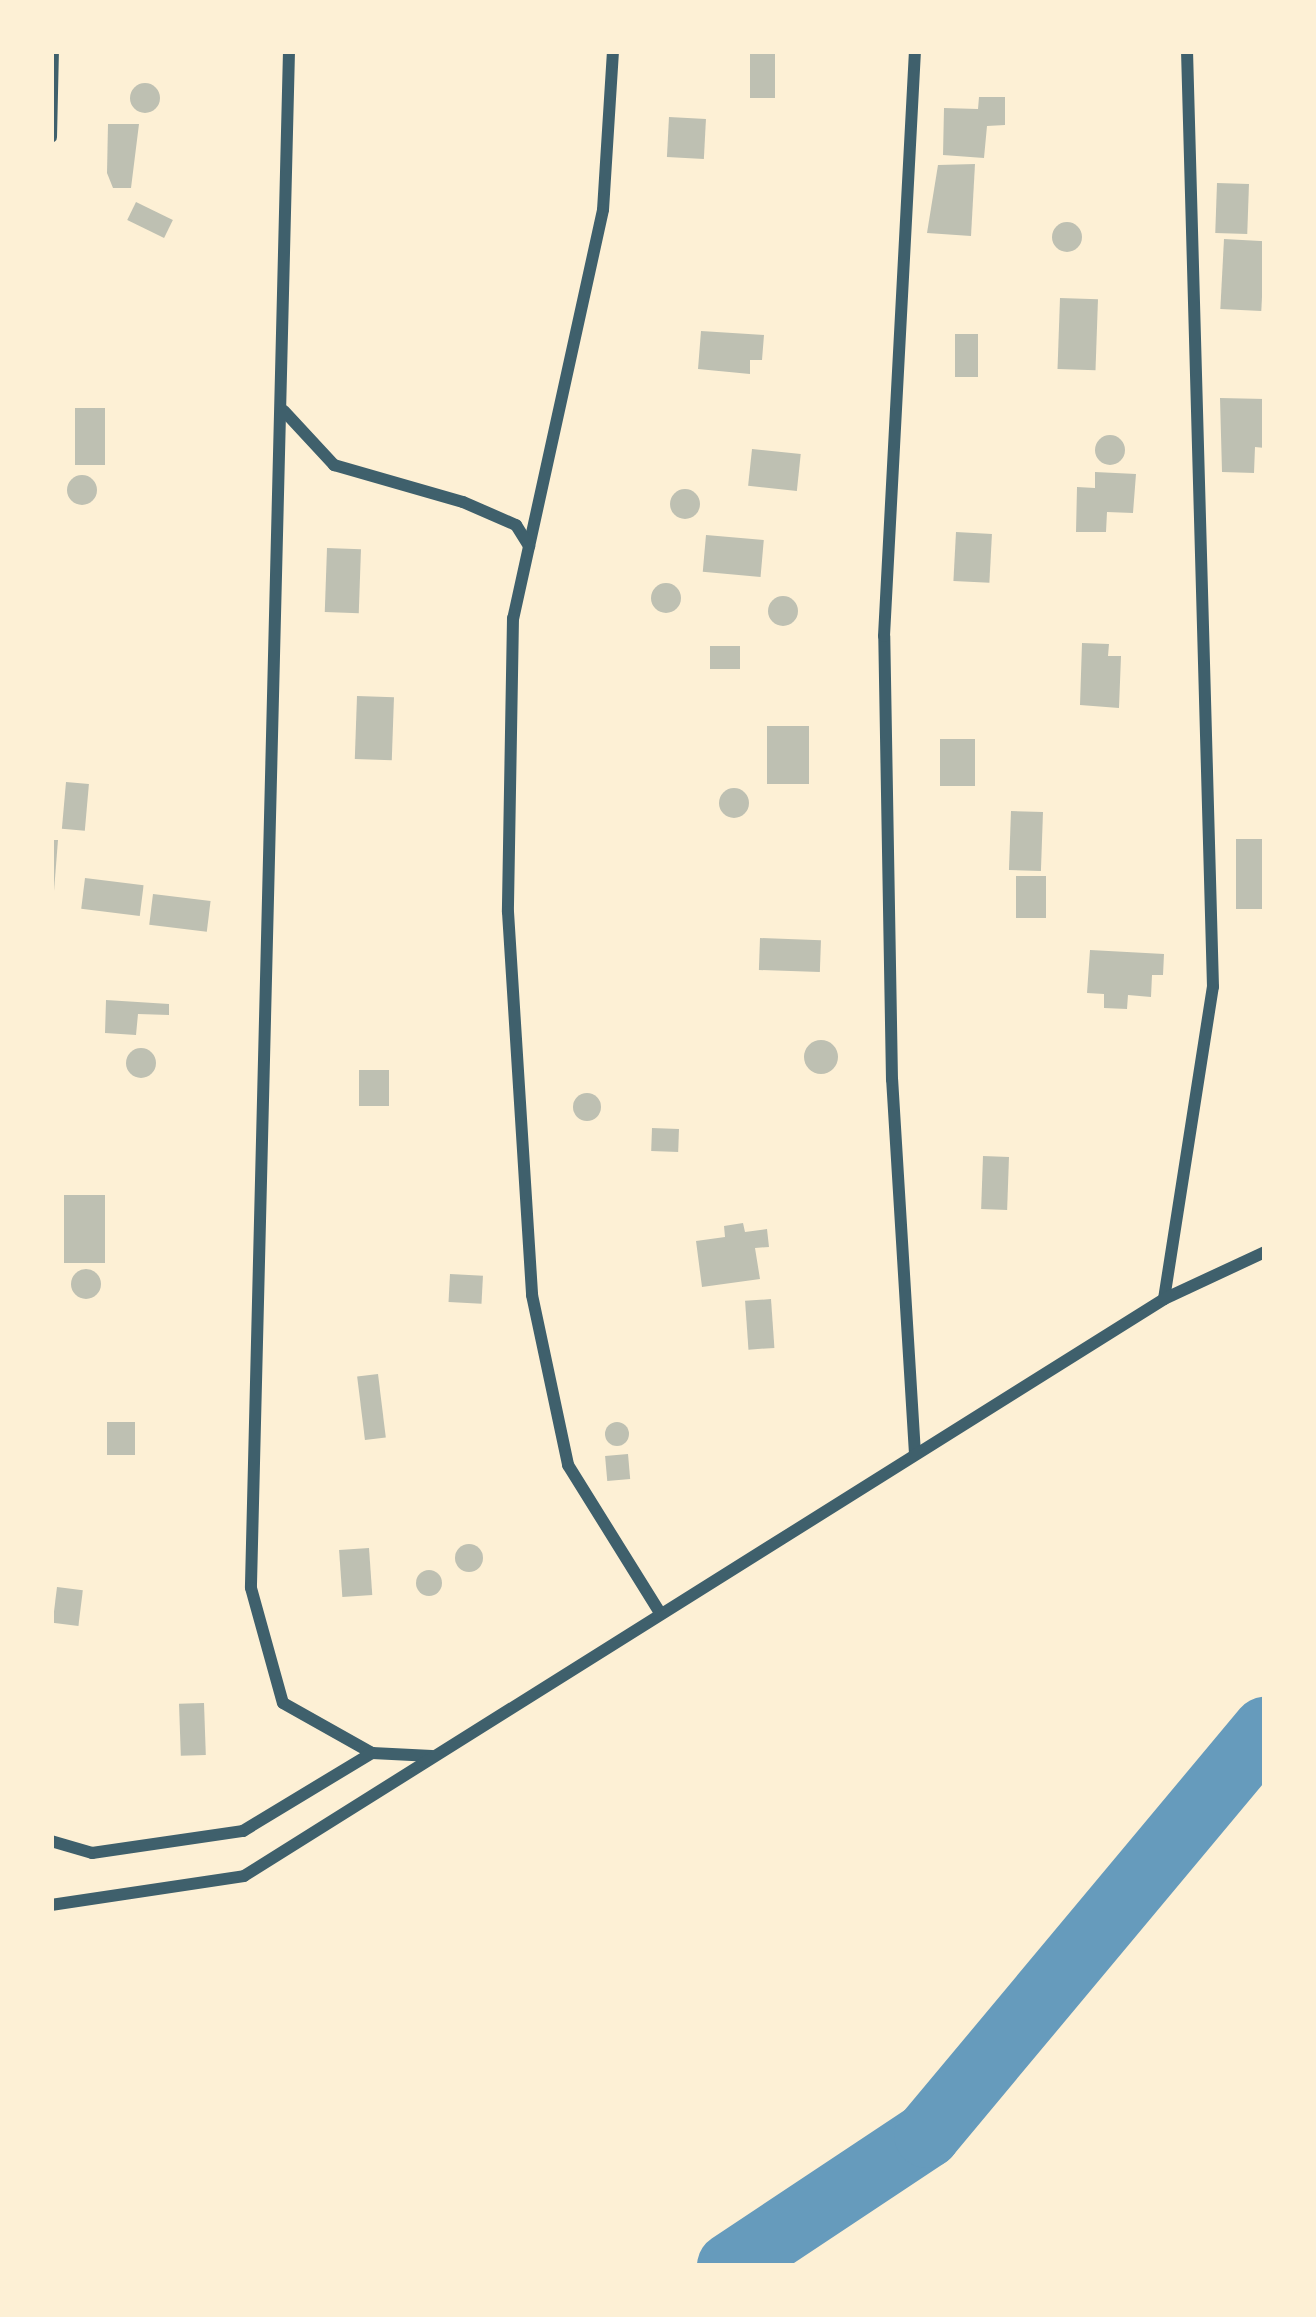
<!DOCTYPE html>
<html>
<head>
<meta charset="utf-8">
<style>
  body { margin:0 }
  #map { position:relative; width:1316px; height:2317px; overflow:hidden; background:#fdf0d5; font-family:Overpass,sans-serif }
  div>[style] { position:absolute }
  .river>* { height:66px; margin:-33px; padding:0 33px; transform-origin:33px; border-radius:33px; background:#669bbc }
  .building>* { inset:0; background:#bec0b2; transform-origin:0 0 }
  .round { border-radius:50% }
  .minor>* { height:12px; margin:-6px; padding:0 6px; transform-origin:6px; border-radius:6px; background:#3f606c }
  span { translate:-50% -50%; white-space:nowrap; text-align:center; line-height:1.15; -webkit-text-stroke:10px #fdf0d5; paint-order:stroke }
  .frame { position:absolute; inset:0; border:54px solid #fdf0d5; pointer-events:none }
</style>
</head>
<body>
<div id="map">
  <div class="river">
    <i style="left:730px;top:2266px;width:237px;rotate:-33.6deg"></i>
    <i style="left:927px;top:2135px;width:528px;rotate:-50.15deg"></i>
  </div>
  <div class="building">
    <i style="left:750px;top:51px;width:25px;height:47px"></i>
    <i class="round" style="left:130px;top:83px;width:30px;height:30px"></i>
    <i style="clip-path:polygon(979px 97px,1005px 97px,1005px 125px,987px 126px,984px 158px,943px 155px,944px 108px,978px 109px)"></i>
    <i style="left:669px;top:117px;width:37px;height:40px;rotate:3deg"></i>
    <i style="clip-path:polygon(108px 124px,139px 124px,131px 188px,113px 188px,107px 173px)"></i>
    <i style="clip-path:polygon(975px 164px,971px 236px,927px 233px,938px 165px)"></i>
    <i style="left:1217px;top:183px;width:32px;height:50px;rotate:2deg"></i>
    <i style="left:136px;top:202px;width:41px;height:20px;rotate:26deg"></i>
    <i class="round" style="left:1052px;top:222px;width:30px;height:30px"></i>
    <i style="left:1224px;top:239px;width:41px;height:70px;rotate:3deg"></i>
    <i style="left:1060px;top:298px;width:38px;height:71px;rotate:2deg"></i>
    <i style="clip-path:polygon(701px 331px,764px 335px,762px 360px,750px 360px,750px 374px,698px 369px)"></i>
    <i style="left:955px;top:334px;width:23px;height:43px"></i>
    <i style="clip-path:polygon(1220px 398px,1265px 399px,1265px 448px,1255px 447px,1254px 473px,1222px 472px)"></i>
    <i style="left:75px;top:408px;width:30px;height:57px"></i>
    <i class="round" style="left:1095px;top:435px;width:30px;height:30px"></i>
    <i style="left:752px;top:449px;width:49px;height:37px;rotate:6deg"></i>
    <i style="clip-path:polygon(1095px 472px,1136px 474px,1133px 513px,1107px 512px,1106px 532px,1076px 532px,1077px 487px,1095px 488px)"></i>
    <i class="round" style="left:67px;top:475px;width:30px;height:30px"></i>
    <i class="round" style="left:670px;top:489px;width:30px;height:30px"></i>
    <i style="left:956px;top:532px;width:36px;height:49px;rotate:3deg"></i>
    <i style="left:706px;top:535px;width:58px;height:37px;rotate:5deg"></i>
    <i style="left:327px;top:548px;width:34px;height:64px;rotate:2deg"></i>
    <i class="round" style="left:651px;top:583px;width:30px;height:30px"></i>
    <i class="round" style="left:768px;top:596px;width:30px;height:30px"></i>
    <i style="clip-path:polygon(1082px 643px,1109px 644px,1108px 656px,1121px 656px,1119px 708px,1080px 705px)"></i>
    <i style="left:710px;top:646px;width:30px;height:23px"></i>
    <i style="left:357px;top:696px;width:37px;height:63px;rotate:2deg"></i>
    <i style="left:767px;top:726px;width:42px;height:58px"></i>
    <i style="left:940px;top:739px;width:35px;height:47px"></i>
    <i style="left:66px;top:782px;width:23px;height:47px;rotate:5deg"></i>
    <i class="round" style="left:719px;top:788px;width:30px;height:30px"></i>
    <i style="left:1011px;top:811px;width:32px;height:59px;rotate:2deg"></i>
    <i style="left:1236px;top:839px;width:29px;height:70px"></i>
    <i style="clip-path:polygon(51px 840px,58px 840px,54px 891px,51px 891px)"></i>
    <i style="left:1016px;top:876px;width:30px;height:42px"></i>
    <i style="left:85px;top:878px;width:59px;height:31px;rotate:7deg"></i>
    <i style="left:153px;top:894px;width:58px;height:31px;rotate:7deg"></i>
    <i style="left:760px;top:938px;width:61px;height:32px;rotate:2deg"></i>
    <i style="clip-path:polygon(1090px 950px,1164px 954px,1163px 975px,1152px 975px,1151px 997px,1128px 995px,1127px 1009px,1104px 1008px,1104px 994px,1087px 993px)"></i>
    <i style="clip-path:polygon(106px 1000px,169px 1004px,169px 1015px,138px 1014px,136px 1035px,105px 1033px)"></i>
    <i class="round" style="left:804px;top:1040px;width:34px;height:34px"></i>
    <i class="round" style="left:126px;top:1048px;width:30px;height:30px"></i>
    <i style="left:389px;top:1070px;width:36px;height:30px;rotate:90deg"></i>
    <i class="round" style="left:573px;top:1093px;width:28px;height:28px"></i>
    <i style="left:652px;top:1128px;width:27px;height:23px;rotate:2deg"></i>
    <i style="left:983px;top:1156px;width:26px;height:53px;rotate:2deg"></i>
    <i style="left:64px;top:1195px;width:41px;height:68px"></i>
    <i style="clip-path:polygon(743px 1223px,745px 1232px,767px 1229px,769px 1247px,755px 1248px,760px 1279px,702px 1287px,696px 1241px,725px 1237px,724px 1226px)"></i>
    <i class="round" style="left:71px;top:1269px;width:30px;height:30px"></i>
    <i style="left:450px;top:1274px;width:33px;height:28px;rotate:3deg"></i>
    <i style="left:771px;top:1299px;width:49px;height:26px;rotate:86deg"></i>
    <i style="left:378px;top:1374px;width:64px;height:21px;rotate:83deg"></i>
    <i class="round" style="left:605px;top:1422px;width:24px;height:24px"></i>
    <i style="left:107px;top:1422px;width:28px;height:33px"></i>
    <i style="left:628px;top:1454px;width:25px;height:23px;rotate:85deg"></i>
    <i class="round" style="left:455px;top:1544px;width:28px;height:28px"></i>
    <i style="left:369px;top:1548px;width:47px;height:30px;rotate:86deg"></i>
    <i class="round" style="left:416px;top:1570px;width:26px;height:26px"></i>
    <i style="left:57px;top:1587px;width:26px;height:36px;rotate:7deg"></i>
    <i style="left:204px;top:1703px;width:52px;height:25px;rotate:88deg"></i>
  </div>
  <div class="minor">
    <i style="left:289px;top:51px;width:1537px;rotate:91.42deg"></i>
    <i style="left:251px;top:1588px;width:119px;rotate:74.5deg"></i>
    <i style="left:283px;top:1703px;width:102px;rotate:29.3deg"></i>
    <i style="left:372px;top:1753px;width:60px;rotate:2.9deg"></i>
    <i style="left:613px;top:51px;width:159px;rotate:93.6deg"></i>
    <i style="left:603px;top:210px;width:418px;rotate:102.4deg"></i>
    <i style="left:513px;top:618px;width:294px;rotate:91deg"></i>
    <i style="left:508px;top:912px;width:384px;rotate:86.4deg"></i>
    <i style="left:532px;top:1295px;width:174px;rotate:78deg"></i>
    <i style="left:568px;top:1465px;width:174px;rotate:58.1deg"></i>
    <i style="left:51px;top:137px;width:86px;rotate:-88.7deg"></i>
    <i style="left:284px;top:411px;width:74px;rotate:47.2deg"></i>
    <i style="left:334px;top:465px;width:134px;rotate:16deg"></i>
    <i style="left:463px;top:502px;width:58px;rotate:23.5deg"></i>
    <i style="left:516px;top:525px;width:25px;rotate:58deg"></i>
    <i style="left:1164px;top:1299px;width:316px;rotate:-81.1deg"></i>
    <i style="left:1213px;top:987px;width:936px;rotate:-91.59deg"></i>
    <i style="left:915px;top:1454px;width:375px;rotate:-93.5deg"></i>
    <i style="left:892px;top:1080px;width:444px;rotate:-91deg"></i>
    <i style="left:884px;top:636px;width:586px;rotate:-86.97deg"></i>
    <i style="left:51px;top:1841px;width:43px;rotate:16.3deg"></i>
    <i style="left:92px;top:1853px;width:153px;rotate:-8.3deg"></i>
    <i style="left:243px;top:1831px;width:151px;rotate:-31.2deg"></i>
    <i style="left:51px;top:1905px;width:195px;rotate:-8.5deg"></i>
    <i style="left:244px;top:1876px;width:1086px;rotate:-32.09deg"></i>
    <i style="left:1164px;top:1299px;width:111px;rotate:-25deg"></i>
  </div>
  <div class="frame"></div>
</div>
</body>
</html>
